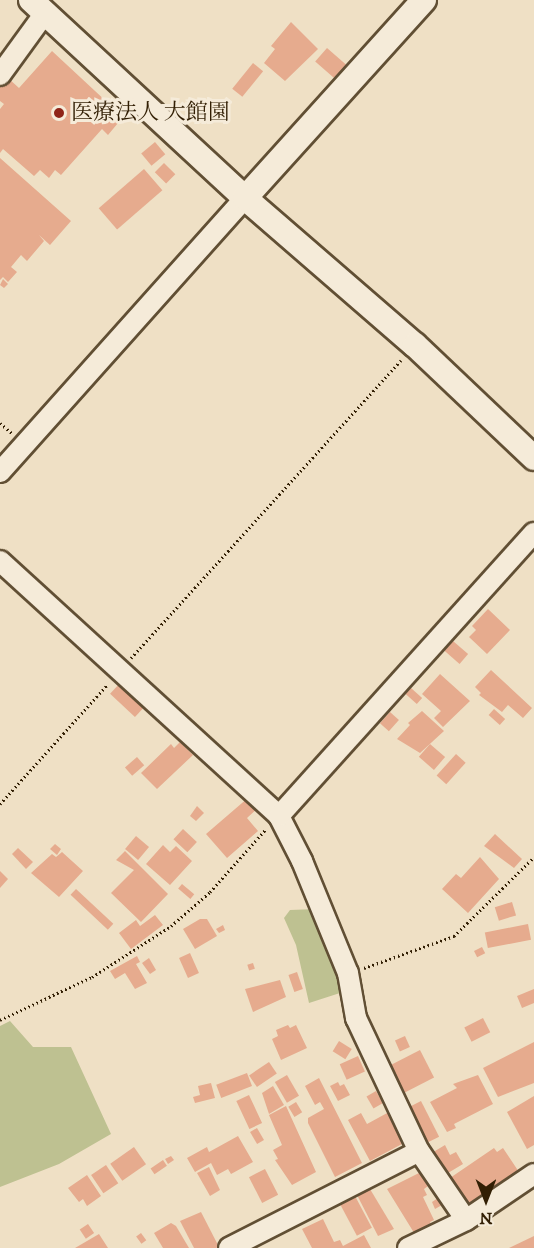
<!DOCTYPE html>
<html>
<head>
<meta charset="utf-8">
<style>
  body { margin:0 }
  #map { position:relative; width:534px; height:1248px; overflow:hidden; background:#efe0c5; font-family:"IM FELL DW Pica","Noto Serif JP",serif }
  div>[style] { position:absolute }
  .green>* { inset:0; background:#bec191 }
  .building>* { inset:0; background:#e6ab8e; transform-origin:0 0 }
  .path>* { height:3px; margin-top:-1.5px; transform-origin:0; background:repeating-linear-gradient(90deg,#321f04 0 1.5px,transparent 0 4.5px) }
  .roads { filter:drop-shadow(2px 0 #614f34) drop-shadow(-2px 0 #614f34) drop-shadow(0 2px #614f34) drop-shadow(0 -2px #614f34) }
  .minor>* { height:20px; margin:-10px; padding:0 10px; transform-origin:10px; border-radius:10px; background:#f5ebd9 }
  .tertiary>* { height:24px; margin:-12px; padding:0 12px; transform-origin:12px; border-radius:12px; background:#f5ebd9 }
  .dots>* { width:16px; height:16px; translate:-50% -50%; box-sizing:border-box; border:3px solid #f5ebd9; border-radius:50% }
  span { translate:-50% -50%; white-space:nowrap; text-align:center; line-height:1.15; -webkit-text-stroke:6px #f5ebd9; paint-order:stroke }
  .poi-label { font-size:22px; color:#321f04 }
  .left { translate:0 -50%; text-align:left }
  .north { position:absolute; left:456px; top:1170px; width:60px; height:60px; -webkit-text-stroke:4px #f5ebd9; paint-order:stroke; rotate:180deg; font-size:16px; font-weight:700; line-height:24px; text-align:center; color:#321f04 }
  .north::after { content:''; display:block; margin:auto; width:21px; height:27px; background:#321f04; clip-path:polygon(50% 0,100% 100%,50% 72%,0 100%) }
</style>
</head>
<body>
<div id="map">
  <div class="green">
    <i style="clip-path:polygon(317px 909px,347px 986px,340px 993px,309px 1003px,296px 945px,284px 918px,290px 910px)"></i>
    <i style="clip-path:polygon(10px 1021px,33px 1047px,71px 1047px,111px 1134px,59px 1164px,0 1187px,0 1026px)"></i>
  </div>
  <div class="building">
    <i style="clip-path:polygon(291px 22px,318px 49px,285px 81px,264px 63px,275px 49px,271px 46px)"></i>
    <i style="left:327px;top:48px;width:30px;height:18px;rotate:41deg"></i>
    <i style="clip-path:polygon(52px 51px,123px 117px,108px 135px,102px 129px,61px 175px,55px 170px,49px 178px,40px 170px,34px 176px,3px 149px,0 153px,0 109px,4px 104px,0 101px,0 87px,8px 78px,19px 88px)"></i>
    <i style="left:253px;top:63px;width:13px;height:33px;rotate:39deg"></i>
    <i style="left:155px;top:142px;width:16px;height:18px;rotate:50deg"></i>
    <i style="clip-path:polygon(0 158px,71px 221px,50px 245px,39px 235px,44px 241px,27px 261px,21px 255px,11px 267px,17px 272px,8px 282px,3px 277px,0 280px)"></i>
    <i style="left:164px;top:163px;width:16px;height:13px;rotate:45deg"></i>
    <i style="left:144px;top:169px;width:28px;height:60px;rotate:49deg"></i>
    <i style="clip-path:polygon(3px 279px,8px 284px,4px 288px,0 285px)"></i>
    <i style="clip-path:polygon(488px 609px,510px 630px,487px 654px,469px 637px,476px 630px,472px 626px)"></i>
    <i style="left:453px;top:641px;width:20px;height:13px;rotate:41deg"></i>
    <i style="clip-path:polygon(491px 670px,532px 708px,523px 718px,508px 705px,502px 712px,479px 695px,481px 693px,475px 687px)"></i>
    <i style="clip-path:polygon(440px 674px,470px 701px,443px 727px,434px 718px,441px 711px,422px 694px)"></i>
    <i style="left:121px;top:682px;width:34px;height:16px;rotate:43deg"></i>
    <i style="left:411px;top:688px;width:15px;height:8px;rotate:42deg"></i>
    <i style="left:494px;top:709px;width:15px;height:8px;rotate:42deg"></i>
    <i style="clip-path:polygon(422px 711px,444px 731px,420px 753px,397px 739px,410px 725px,408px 723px)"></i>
    <i style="left:390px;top:712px;width:12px;height:15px;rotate:42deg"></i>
    <i style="clip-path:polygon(180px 742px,193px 755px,157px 789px,141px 773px,171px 744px,174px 748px)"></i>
    <i style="left:430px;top:744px;width:20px;height:17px;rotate:41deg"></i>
    <i style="left:456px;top:754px;width:13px;height:29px;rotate:42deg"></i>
    <i style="left:137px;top:757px;width:11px;height:16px;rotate:49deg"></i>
    <i style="clip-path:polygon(249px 797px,258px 808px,247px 818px,258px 831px,227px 858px,206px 834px)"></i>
    <i style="clip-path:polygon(197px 806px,204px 813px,196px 821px,190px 816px)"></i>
    <i style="left:183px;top:829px;width:19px;height:14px;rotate:43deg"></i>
    <i style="clip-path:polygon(495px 834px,522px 859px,514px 868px,484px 846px)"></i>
    <i style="left:136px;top:836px;width:17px;height:17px;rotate:40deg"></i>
    <i style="clip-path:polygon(55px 844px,61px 849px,57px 855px,50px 849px)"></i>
    <i style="clip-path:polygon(163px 845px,170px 852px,176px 846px,192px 861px,170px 885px,146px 864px)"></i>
    <i style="clip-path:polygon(18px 848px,33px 862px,26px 869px,12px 854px)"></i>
    <i style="clip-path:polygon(125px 851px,168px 894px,141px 922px,111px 893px,134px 870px,116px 860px)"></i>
    <i style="clip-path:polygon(62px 852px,83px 871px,59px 897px,31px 873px,52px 854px,56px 857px)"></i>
    <i style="clip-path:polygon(480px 857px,499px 879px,468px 913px,442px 889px,456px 874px,461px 878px)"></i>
    <i style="clip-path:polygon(0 871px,8px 879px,0 888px)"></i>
    <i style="left:182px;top:884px;width:16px;height:6px;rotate:40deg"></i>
    <i style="left:76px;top:889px;width:51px;height:8px;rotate:43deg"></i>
    <i style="left:512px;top:902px;width:14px;height:18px;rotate:73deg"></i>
    <i style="clip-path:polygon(155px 915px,163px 925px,131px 949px,119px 933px,136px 920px,140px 926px)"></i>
    <i style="clip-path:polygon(200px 919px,207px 919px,217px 936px,195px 949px,183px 929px)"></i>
    <i style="left:528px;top:924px;width:16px;height:44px;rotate:79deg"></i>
    <i style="clip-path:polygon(223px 925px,225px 930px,219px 933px,216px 929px)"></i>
    <i style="left:482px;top:947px;width:7px;height:9px;rotate:63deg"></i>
    <i style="left:190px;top:953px;width:22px;height:12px;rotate:66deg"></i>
    <i style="clip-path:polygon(137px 956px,140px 962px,136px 964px,147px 983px,135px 989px,125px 973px,115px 979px,110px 971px)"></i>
    <i style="clip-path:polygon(149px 958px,156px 970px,150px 974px,142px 963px)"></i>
    <i style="left:253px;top:963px;width:6px;height:6px;rotate:72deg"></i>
    <i style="left:297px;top:972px;width:18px;height:9px;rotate:71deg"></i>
    <i style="clip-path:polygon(280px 980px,286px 997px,253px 1012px,245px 989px)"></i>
    <i style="clip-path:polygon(534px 989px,534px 1003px,522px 1008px,517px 996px)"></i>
    <i style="left:483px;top:1018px;width:16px;height:21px;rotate:63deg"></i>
    <i style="clip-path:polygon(288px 1025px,290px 1028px,296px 1025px,307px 1048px,281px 1060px,272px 1039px,278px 1036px,276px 1030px)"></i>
    <i style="left:405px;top:1036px;width:12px;height:11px;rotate:66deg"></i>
    <i style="left:339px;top:1041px;width:15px;height:12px;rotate:32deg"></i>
    <i style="clip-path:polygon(534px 1042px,534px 1083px,498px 1097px,483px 1068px)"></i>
    <i style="left:420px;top:1050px;width:31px;height:35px;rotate:63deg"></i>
    <i style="left:358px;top:1056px;width:17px;height:20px;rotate:66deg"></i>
    <i style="left:269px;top:1062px;width:14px;height:24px;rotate:56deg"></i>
    <i style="left:247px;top:1073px;width:14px;height:33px;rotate:69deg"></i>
    <i style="left:287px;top:1075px;width:24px;height:14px;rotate:60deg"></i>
    <i style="clip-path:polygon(478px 1075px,493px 1104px,454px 1124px,456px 1128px,447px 1132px,430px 1102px,457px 1088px,453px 1084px)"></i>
    <i style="clip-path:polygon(319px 1078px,362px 1163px,335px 1177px,308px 1123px,308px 1118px,324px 1109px,320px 1102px,315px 1105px,305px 1086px)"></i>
    <i style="clip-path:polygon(338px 1082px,340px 1086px,344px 1084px,350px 1095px,338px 1101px,330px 1086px)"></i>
    <i style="clip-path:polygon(211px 1083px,215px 1098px,195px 1103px,193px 1097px,200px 1095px,198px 1086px)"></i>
    <i style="clip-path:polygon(273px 1086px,284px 1105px,269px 1114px,262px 1093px)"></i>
    <i style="left:376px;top:1091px;width:14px;height:11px;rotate:60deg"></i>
    <i style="left:249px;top:1095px;width:31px;height:14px;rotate:65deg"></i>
    <i style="clip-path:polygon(534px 1096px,534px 1145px,527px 1149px,507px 1112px)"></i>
    <i style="left:421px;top:1101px;width:40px;height:17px;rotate:63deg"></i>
    <i style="left:296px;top:1102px;width:12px;height:9px;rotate:59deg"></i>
    <i style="clip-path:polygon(286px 1106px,316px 1172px,292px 1185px,275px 1160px,278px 1159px,273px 1150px,282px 1145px,269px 1115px)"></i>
    <i style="clip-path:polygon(389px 1112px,404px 1139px,402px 1144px,370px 1161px,348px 1120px,361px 1113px,367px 1124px)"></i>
    <i style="left:257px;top:1128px;width:14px;height:8px;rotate:60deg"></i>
    <i style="clip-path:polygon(238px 1136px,253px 1162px,231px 1174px,228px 1169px,217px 1175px,211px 1163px,195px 1172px,187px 1158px,207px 1147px,209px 1152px)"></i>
    <i style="clip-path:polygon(445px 1145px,450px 1155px,456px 1152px,463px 1164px,443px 1176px,430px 1154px)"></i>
    <i style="left:134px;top:1147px;width:21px;height:29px;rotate:55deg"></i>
    <i style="clip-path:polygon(494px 1148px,497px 1152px,503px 1148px,519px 1172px,466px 1205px,450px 1178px)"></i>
    <i style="clip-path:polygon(171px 1156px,174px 1160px,168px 1164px,165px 1159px)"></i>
    <i style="left:163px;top:1160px;width:7px;height:15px;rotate:56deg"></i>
    <i style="left:106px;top:1165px;width:22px;height:18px;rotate:56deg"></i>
    <i style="clip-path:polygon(209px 1167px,220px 1190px,210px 1196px,197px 1173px)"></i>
    <i style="left:265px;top:1169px;width:29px;height:18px;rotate:63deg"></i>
    <i style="clip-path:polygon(421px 1172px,428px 1186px,424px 1189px,427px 1195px,423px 1197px,434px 1220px,430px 1222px,433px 1227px,416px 1236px,387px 1189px)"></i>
    <i style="clip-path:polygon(87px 1175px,101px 1196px,87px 1206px,83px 1199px,79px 1202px,68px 1188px)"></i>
    <i style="clip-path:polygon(370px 1189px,394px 1229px,378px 1236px,357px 1195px)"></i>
    <i style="left:355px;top:1196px;width:36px;height:17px;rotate:62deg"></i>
    <i style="clip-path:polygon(438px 1198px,442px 1205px,435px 1209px,432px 1202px)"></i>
    <i style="clip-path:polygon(201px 1212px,219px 1247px,216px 1248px,194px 1248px,180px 1221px)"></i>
    <i style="clip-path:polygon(323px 1219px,334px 1242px,340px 1240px,343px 1246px,364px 1235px,371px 1248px,312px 1248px,302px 1229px)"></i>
    <i style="clip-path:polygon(171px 1223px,176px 1226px,189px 1248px,163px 1248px,154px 1233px)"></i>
    <i style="left:88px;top:1224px;width:11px;height:10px;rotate:56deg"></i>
    <i style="left:141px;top:1233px;width:9px;height:6px;rotate:54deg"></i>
    <i style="clip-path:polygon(99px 1234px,108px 1248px,75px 1248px)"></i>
    <i style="clip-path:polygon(534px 1236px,534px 1248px,509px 1248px)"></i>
  </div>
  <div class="path">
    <i style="left:0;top:423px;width:16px;rotate:40deg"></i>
    <i style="left:131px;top:658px;width:402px;rotate:-47.8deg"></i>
    <i style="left:0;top:804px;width:160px;rotate:-48deg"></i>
    <i style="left:364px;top:968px;width:96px;rotate:-19.6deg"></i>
    <i style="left:454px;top:936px;width:112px;rotate:-44.6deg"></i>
    <i style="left:0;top:1020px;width:102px;rotate:-25.1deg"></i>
    <i style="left:92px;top:977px;width:94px;rotate:-32.8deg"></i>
    <i style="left:171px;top:926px;width:52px;rotate:-41.1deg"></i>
    <i style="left:210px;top:892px;width:83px;rotate:-48.4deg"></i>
  </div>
  <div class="roads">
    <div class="minor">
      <i style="left:0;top:75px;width:77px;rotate:-54deg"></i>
      <i style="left:0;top:472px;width:368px;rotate:-48.2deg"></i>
      <i style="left:0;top:561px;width:378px;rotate:42.4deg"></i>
      <i style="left:279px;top:816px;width:51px;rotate:62.9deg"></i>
      <i style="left:302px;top:861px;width:121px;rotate:67.7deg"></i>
      <i style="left:348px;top:973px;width:46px;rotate:79.9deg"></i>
      <i style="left:356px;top:1018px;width:147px;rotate:64.7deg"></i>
      <i style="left:419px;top:1151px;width:83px;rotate:55.7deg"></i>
      <i style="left:279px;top:816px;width:381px;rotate:-48deg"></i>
      <i style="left:229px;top:1248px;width:213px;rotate:-27deg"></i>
      <i style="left:408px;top:1248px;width:64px;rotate:-25.8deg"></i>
      <i style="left:466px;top:1220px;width:82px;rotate:-34.1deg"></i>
    </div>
    <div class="tertiary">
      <i style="left:31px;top:0;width:292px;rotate:42.8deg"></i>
      <i style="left:245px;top:198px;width:225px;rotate:40.9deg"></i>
      <i style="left:415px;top:345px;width:164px;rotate:43.5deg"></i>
      <i style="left:245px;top:198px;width:267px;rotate:-47.9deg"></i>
    </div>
  </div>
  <div class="dots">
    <i style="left:59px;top:113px;background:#8f2418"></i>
  </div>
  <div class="poi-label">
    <span class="left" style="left:71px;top:113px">医療法人 大館園</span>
  </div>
  <div class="north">N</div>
</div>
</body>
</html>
